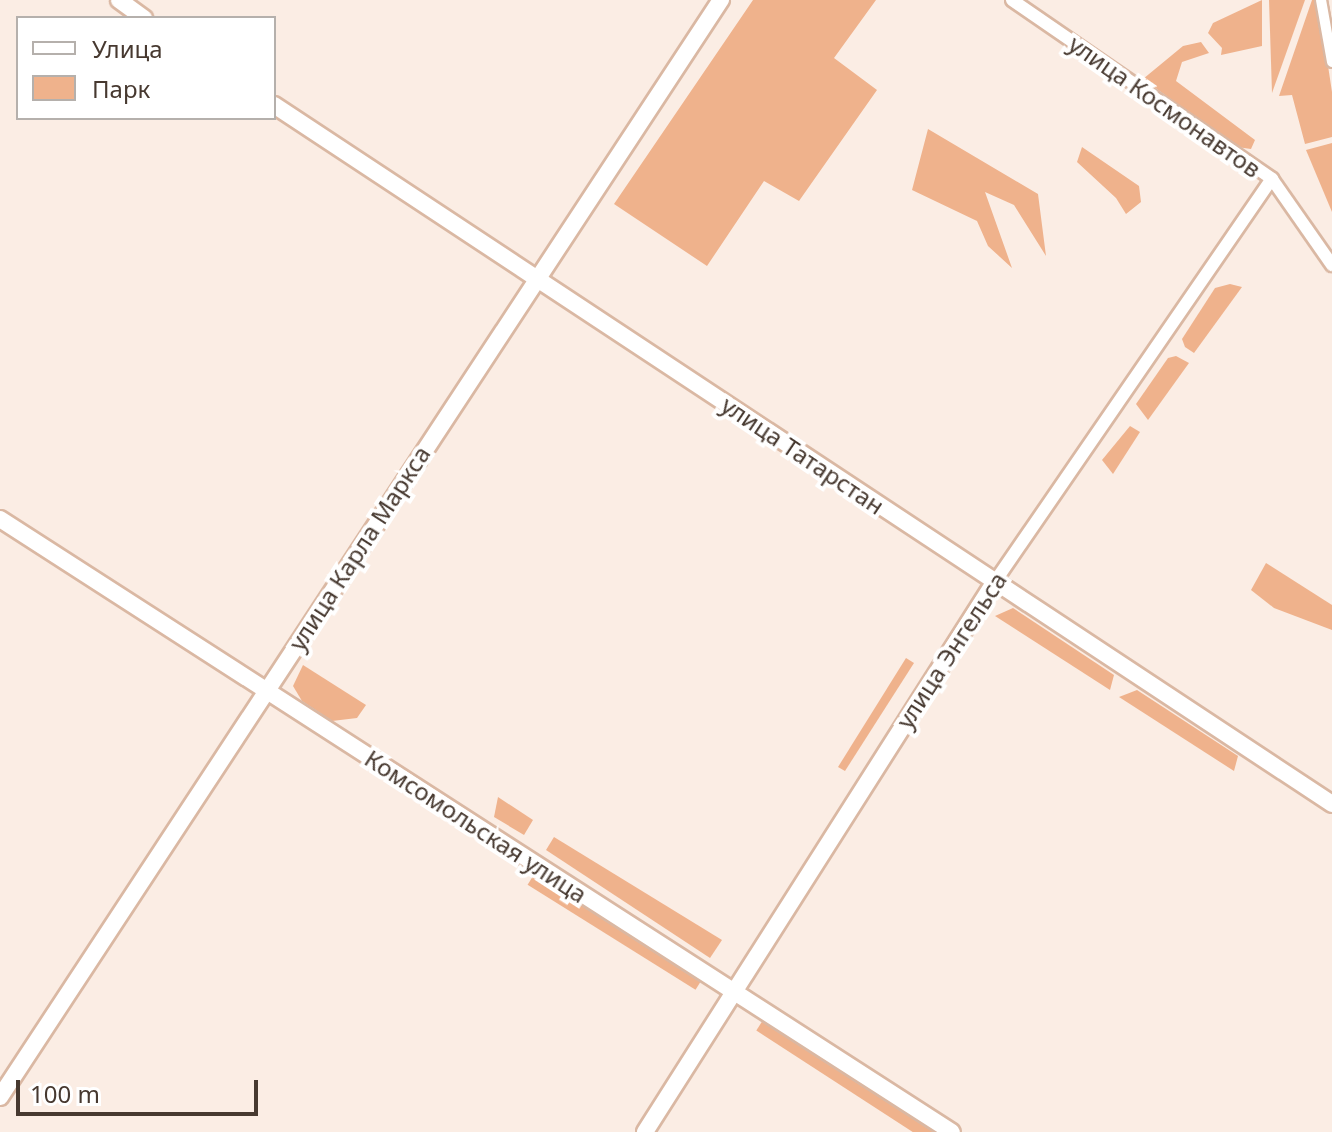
<!DOCTYPE html>
<html>
<head>
<meta charset="utf-8">
<style>
  body { margin:0 }
  #map { position:relative; width:1332px; height:1132px; overflow:hidden; background:#fbede4; font-family:"Noto Sans",sans-serif }
  div>[style] { position:absolute }
  .green>* { inset:0; background:#efb28c; transform-origin:0 0 }
  .roads { filter:drop-shadow(2px 0 #dab8a3) drop-shadow(-2px 0 #dab8a3) drop-shadow(0 2px #dab8a3) drop-shadow(0 -2px #dab8a3) }
  .pedestrian>* { height:10px; margin:-5px; padding:0 5px; transform-origin:5px; border-radius:5px; background:#fff }
  .minor>* { height:12px; margin:-6px; padding:0 6px; transform-origin:6px; border-radius:6px; background:#fff }
  .tertiary>* { height:16px; margin:-8px; padding:0 8px; transform-origin:8px; border-radius:8px; background:#fff }
  span { translate:-50% -50%; white-space:nowrap; text-align:center; line-height:1.15; -webkit-text-stroke:8px #fff; paint-order:stroke }
  .street-label { font-size:24px; color:#473930 }
  .legend { position:absolute; left:16px; top:16px; width:260px; height:104px; box-sizing:border-box; background:#fff; border:2px solid #b5b0ac; margin:0; padding:10px 14px; list-style:none; font-size:24px; color:#473930 }
  .legend li { display:flex; align-items:center; gap:16px; height:40px }
  .legend b { width:40px; border:2px solid #b5b0ac }
  .scale { position:absolute; left:16px; top:1080px; width:242px; height:36px; box-sizing:border-box; border:4px solid #473930; border-top:0; padding-left:10px; font-size:24px; line-height:28px; white-space:nowrap; color:#473930; -webkit-text-stroke:6px #fff; paint-order:stroke }
</style>
</head>
<body>
<div id="map">
  <div class="green">
    <i style="clip-path:polygon(753px 0,876px 0,834px 58px,877px 90px,799px 201px,764px 181px,707px 266px,614px 204px)"></i>
    <i style="clip-path:polygon(1262px 0,1262px 46px,1221px 55px,1222px 48px,1208px 33px,1213px 23px)"></i>
    <i style="clip-path:polygon(1269px 0,1305px 0,1272px 93px)"></i>
    <i style="clip-path:polygon(1312px 0,1318px 0,1332px 92px,1332px 137px,1305px 144px,1292px 95px,1279px 96px)"></i>
    <i style="clip-path:polygon(1201px 42px,1209px 53px,1182px 62px,1176px 81px,1255px 140px,1251px 149px,1237px 147px,1143px 79px,1183px 46px)"></i>
    <i style="clip-path:polygon(928px 129px,1038px 194px,1046px 256px,1014px 205px,985px 192px,1012px 268px,988px 246px,977px 221px,912px 190px)"></i>
    <i style="clip-path:polygon(1332px 143px,1332px 212px,1306px 150px)"></i>
    <i style="clip-path:polygon(1082px 147px,1139px 186px,1141px 202px,1126px 214px,1116px 198px,1077px 162px)"></i>
    <i style="clip-path:polygon(1230px 284px,1242px 287px,1194px 353px,1185px 347px,1182px 339px,1215px 288px)"></i>
    <i style="clip-path:polygon(1176px 356px,1189px 363px,1148px 420px,1136px 404px,1168px 358px)"></i>
    <i style="clip-path:polygon(1130px 426px,1140px 432px,1113px 474px,1102px 460px)"></i>
    <i style="clip-path:polygon(1266px 563px,1332px 605px,1332px 630px,1274px 608px,1251px 590px)"></i>
    <i style="clip-path:polygon(1013px 608px,1114px 675px,1110px 690px,995px 616px)"></i>
    <i style="clip-path:polygon(906px 658px,914px 663px,845px 771px,838px 767px)"></i>
    <i style="clip-path:polygon(303px 665px,366px 705px,357px 718px,332px 721px,302px 701px,293px 686px)"></i>
    <i style="clip-path:polygon(1137px 690px,1238px 756px,1234px 771px,1119px 697px)"></i>
    <i style="clip-path:polygon(498px 797px,533px 820px,524px 835px,494px 817px)"></i>
    <i style="clip-path:polygon(554px 837px,722px 940px,710px 958px,546px 850px)"></i>
    <i style="left:535px;top:873px;width:198px;height:14px;rotate:32deg"></i>
    <i style="left:765px;top:1017px;width:210px;height:16px;rotate:33deg"></i>
  </div>
  <div class="roads">
    <div class="pedestrian">
      <i style="left:1321px;top:0;width:63px;rotate:79.9deg"></i>
    </div>
    <div class="minor">
      <i style="left:1012px;top:0;width:316px;rotate:34.5deg"></i>
      <i style="left:1272px;top:179px;width:105px;rotate:55.1deg"></i>
      <i style="left:994px;top:583px;width:490px;rotate:-55.5deg"></i>
    </div>
    <div class="tertiary">
      <i style="left:119px;top:0;width:31px;rotate:36deg"></i>
      <i style="left:274px;top:105px;width:1268px;rotate:33.45deg"></i>
      <i style="left:0;top:519px;width:1132px;rotate:32.78deg"></i>
      <i style="left:0;top:1097px;width:1313px;rotate:-56.69deg"></i>
      <i style="left:645px;top:1132px;width:651px;rotate:-57.56deg"></i>
    </div>
  </div>
  <div class="street-label">
    <span style="left:1165px;top:106px;rotate:35deg">улица Космонавтов</span>
    <span style="left:803px;top:455px;rotate:34deg">улица Татарстан</span>
    <span style="left:359px;top:548px;rotate:-57deg">улица Карла Маркса</span>
    <span style="left:951px;top:650px;rotate:-57deg">улица Энгельса</span>
    <span style="left:476px;top:826px;rotate:33deg">Комсомольская улица</span>
  </div>
  <ul class="legend">
  <li><b style="height:10px;background:#fff"></b>Улица</li>
  <li><b style="height:22px;background:#efb28c"></b>Парк</li>
  </ul>
  <div class="scale">100 m</div>
</div>
</body>
</html>
